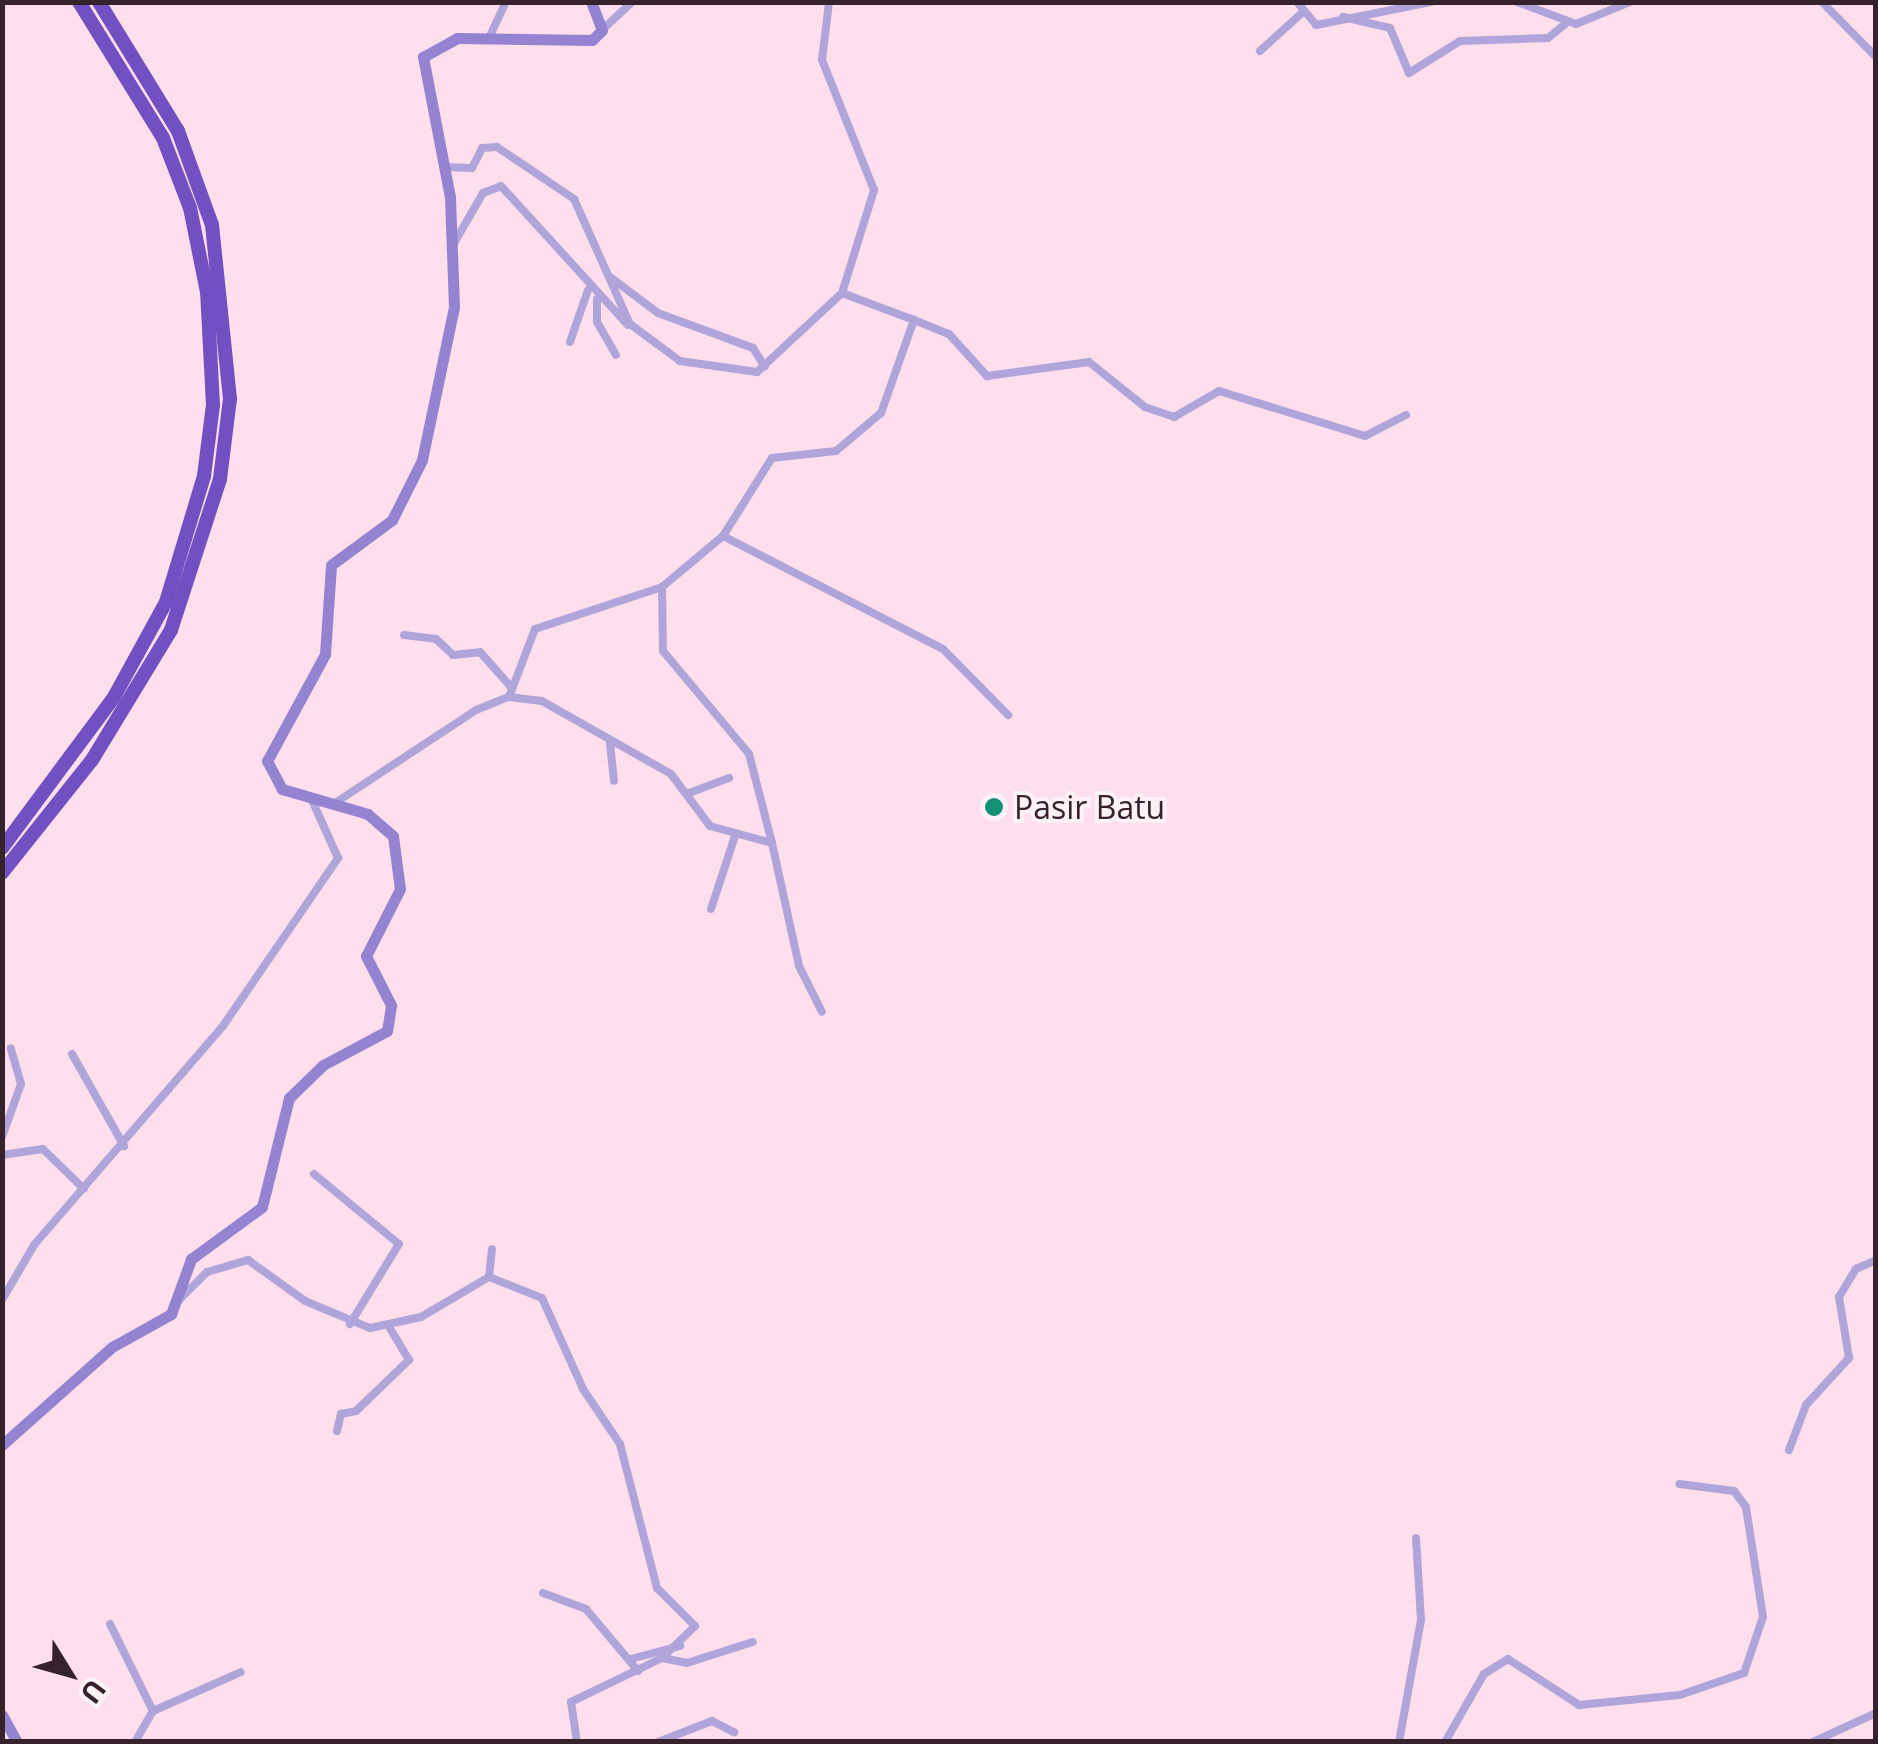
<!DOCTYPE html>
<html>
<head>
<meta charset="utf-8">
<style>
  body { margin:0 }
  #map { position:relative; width:1878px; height:1744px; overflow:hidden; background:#fedfeb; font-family:"Open Sans",sans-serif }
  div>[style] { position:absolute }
  .street>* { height:8px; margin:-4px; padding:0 4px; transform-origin:4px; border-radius:4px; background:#afa5db }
  .secondary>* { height:11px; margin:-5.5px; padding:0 5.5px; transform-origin:5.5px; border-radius:5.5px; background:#9483d1 }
  .highway>* { height:14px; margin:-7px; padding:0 7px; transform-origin:7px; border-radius:7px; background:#7150c2 }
  .dots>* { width:28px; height:28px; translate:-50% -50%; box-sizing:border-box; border:5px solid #fdf3f7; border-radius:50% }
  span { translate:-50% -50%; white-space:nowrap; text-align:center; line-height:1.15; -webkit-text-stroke:8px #fdf3f7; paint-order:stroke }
  .poi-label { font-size:32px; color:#35222a }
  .left { translate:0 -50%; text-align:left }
  .frame { position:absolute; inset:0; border:5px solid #35222a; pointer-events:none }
  .north { position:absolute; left:20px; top:1624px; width:100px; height:100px; -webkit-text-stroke:8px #fdf3f7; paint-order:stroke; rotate:127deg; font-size:28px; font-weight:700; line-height:40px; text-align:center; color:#35222a }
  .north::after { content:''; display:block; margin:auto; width:35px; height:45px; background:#35222a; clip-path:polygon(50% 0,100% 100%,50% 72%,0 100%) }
</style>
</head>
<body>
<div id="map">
  <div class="street">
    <i style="left:1297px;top:2px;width:30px;rotate:50deg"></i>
    <i style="left:1316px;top:25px;width:117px;rotate:-11.3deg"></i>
    <i style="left:1517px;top:2px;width:63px;rotate:20.4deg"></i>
    <i style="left:1576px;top:24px;width:58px;rotate:-22.2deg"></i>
    <i style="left:1822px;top:2px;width:77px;rotate:45.5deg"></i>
    <i style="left:1343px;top:17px;width:48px;rotate:13.2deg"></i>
    <i style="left:1390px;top:28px;width:49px;rotate:67.1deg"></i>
    <i style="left:1409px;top:73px;width:60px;rotate:-32.1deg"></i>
    <i style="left:1460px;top:41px;width:88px;rotate:-2deg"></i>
    <i style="left:1548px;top:38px;width:22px;rotate:-39deg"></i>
    <i style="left:602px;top:30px;width:41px;rotate:-43deg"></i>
    <i style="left:489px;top:38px;width:40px;rotate:-65deg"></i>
    <i style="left:1260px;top:51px;width:58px;rotate:-42.2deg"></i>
    <i style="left:444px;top:167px;width:28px;rotate:2deg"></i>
    <i style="left:472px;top:168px;width:22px;rotate:-63deg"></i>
    <i style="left:482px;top:148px;width:15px;rotate:-4deg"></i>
    <i style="left:497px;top:147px;width:93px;rotate:34deg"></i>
    <i style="left:574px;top:199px;width:137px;rotate:65.9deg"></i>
    <i style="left:630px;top:324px;width:62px;rotate:36.5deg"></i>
    <i style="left:680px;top:361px;width:78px;rotate:8.1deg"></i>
    <i style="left:757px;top:372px;width:116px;rotate:-42.9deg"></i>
    <i style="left:453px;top:245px;width:60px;rotate:-60deg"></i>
    <i style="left:483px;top:193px;width:19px;rotate:-21deg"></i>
    <i style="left:501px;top:186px;width:188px;rotate:47.6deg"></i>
    <i style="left:610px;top:277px;width:60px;rotate:36.9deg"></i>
    <i style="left:658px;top:313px;width:101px;rotate:20.2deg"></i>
    <i style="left:753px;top:348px;width:22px;rotate:58deg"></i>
    <i style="left:597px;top:299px;width:23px;rotate:90deg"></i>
    <i style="left:597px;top:322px;width:38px;rotate:60deg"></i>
    <i style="left:914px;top:320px;width:38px;rotate:22deg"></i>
    <i style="left:949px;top:334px;width:57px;rotate:47.9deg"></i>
    <i style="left:987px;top:376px;width:103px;rotate:-7.8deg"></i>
    <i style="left:1089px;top:362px;width:72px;rotate:38.8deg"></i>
    <i style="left:1145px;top:407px;width:31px;rotate:19deg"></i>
    <i style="left:1174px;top:417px;width:52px;rotate:-30deg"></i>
    <i style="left:1219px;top:391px;width:153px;rotate:17.1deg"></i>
    <i style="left:1365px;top:436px;width:46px;rotate:-27.1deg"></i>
    <i style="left:570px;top:342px;width:55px;rotate:-70.9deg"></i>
    <i style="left:723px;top:536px;width:247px;rotate:27.2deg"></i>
    <i style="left:943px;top:649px;width:93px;rotate:45.4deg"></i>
    <i style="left:662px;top:587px;width:64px;rotate:89.1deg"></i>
    <i style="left:663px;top:651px;width:134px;rotate:50.1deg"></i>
    <i style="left:749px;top:754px;width:92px;rotate:75.5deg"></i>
    <i style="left:404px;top:635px;width:32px;rotate:7deg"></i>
    <i style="left:436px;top:639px;width:23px;rotate:43deg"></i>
    <i style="left:453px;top:655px;width:27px;rotate:-6deg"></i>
    <i style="left:480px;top:652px;width:47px;rotate:48.5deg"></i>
    <i style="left:509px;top:697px;width:73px;rotate:-69.1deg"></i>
    <i style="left:535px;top:629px;width:134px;rotate:-18.3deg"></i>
    <i style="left:662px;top:587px;width:80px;rotate:-39.9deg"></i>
    <i style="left:723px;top:536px;width:92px;rotate:-57.9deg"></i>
    <i style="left:772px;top:458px;width:64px;rotate:-6.2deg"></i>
    <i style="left:836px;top:451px;width:59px;rotate:-40.2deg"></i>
    <i style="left:881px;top:413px;width:99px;rotate:-70.5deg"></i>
    <i style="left:914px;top:320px;width:77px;rotate:-159.4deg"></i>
    <i style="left:842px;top:293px;width:108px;rotate:-72.7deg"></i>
    <i style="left:874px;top:190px;width:140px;rotate:-111.8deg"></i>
    <i style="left:822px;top:60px;width:58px;rotate:-83.1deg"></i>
    <i style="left:610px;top:743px;width:38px;rotate:84deg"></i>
    <i style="left:689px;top:793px;width:43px;rotate:-20.6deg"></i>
    <i style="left:332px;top:805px;width:173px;rotate:-33.4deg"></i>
    <i style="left:476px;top:710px;width:35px;rotate:-22deg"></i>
    <i style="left:509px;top:697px;width:33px;rotate:7deg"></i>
    <i style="left:542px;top:701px;width:148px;rotate:29.5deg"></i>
    <i style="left:671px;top:774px;width:65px;rotate:53.1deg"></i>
    <i style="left:710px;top:826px;width:64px;rotate:15.3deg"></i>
    <i style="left:772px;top:843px;width:126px;rotate:77.6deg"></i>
    <i style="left:799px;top:966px;width:51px;rotate:63.4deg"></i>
    <i style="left:711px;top:909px;width:77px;rotate:-71.8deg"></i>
    <i style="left:72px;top:1054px;width:106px;rotate:60.5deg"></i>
    <i style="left:2px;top:1137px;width:56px;rotate:-70.3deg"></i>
    <i style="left:21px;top:1084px;width:37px;rotate:-106deg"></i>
    <i style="left:2px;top:1155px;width:41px;rotate:-8.3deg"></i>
    <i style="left:43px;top:1149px;width:57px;rotate:44.3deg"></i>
    <i style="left:314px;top:1174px;width:110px;rotate:39.5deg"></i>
    <i style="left:399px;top:1244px;width:94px;rotate:121.5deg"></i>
    <i style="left:489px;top:1277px;width:28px;rotate:-84deg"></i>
    <i style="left:180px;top:1299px;width:38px;rotate:-45deg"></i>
    <i style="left:207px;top:1272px;width:43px;rotate:-16.3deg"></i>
    <i style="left:248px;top:1260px;width:70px;rotate:35.7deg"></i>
    <i style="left:305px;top:1301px;width:70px;rotate:22.6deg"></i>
    <i style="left:370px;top:1328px;width:52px;rotate:-12.2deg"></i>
    <i style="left:421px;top:1317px;width:79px;rotate:-30.5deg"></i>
    <i style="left:489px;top:1277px;width:57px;rotate:21.6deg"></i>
    <i style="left:542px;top:1298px;width:100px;rotate:65.7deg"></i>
    <i style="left:583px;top:1389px;width:66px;rotate:56.1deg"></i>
    <i style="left:620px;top:1444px;width:149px;rotate:75.6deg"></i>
    <i style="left:657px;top:1588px;width:54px;rotate:45deg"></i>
    <i style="left:695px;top:1626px;width:46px;rotate:135.9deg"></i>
    <i style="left:662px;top:1658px;width:101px;rotate:154.2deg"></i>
    <i style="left:571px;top:1702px;width:40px;rotate:81.5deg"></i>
    <i style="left:2px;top:1300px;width:64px;rotate:-59.8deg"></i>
    <i style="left:34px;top:1245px;width:289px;rotate:-49.2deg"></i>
    <i style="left:223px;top:1026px;width:204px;rotate:-55.6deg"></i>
    <i style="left:338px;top:858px;width:66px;rotate:-114.2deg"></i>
    <i style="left:337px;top:1431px;width:17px;rotate:-77deg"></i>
    <i style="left:341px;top:1414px;width:15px;rotate:-11deg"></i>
    <i style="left:356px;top:1411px;width:74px;rotate:-43.9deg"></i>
    <i style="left:409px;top:1360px;width:37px;rotate:-121deg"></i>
    <i style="left:1789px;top:1450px;width:48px;rotate:-69.3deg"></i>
    <i style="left:1806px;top:1405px;width:64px;rotate:-47.5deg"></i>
    <i style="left:1849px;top:1358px;width:62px;rotate:-99.3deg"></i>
    <i style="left:1839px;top:1297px;width:33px;rotate:-59deg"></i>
    <i style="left:1856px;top:1269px;width:22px;rotate:-24deg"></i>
    <i style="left:543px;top:1593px;width:46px;rotate:20.4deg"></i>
    <i style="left:586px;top:1609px;width:81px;rotate:50deg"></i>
    <i style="left:110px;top:1624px;width:97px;rotate:63.7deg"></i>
    <i style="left:662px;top:1658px;width:25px;rotate:11deg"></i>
    <i style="left:687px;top:1663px;width:69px;rotate:-17.7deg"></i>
    <i style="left:631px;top:1659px;width:51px;rotate:-14.9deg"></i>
    <i style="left:135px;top:1742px;width:36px;rotate:-60deg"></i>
    <i style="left:153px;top:1711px;width:96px;rotate:-23.9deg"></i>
    <i style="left:658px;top:1742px;width:58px;rotate:-21.3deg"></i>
    <i style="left:712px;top:1721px;width:25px;rotate:27deg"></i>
    <i style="left:1399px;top:1742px;width:124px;rotate:-79.8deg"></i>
    <i style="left:1421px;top:1620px;width:82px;rotate:-93.5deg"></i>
    <i style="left:1445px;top:1742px;width:78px;rotate:-60.2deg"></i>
    <i style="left:1484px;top:1674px;width:28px;rotate:-32deg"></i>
    <i style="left:1508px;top:1659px;width:85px;rotate:32.9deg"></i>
    <i style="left:1579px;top:1705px;width:101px;rotate:-5.7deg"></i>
    <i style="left:1680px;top:1695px;width:68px;rotate:-19deg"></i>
    <i style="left:1744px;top:1673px;width:59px;rotate:-71.3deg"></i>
    <i style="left:1763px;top:1617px;width:111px;rotate:-98.8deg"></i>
    <i style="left:1746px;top:1507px;width:20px;rotate:-127deg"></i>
    <i style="left:1734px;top:1491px;width:55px;rotate:-172.7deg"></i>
    <i style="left:1813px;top:1742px;width:69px;rotate:-24.7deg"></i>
  </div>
  <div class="secondary">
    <i style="left:2px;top:1445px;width:147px;rotate:-41.7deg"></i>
    <i style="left:112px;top:1347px;width:68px;rotate:-29.2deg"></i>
    <i style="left:171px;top:1314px;width:59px;rotate:-70deg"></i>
    <i style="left:191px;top:1259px;width:88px;rotate:-36.2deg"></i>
    <i style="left:262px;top:1207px;width:112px;rotate:-76.1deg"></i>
    <i style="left:289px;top:1098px;width:47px;rotate:-44.1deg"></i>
    <i style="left:323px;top:1065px;width:72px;rotate:-28deg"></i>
    <i style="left:387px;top:1031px;width:26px;rotate:-81deg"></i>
    <i style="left:391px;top:1005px;width:55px;rotate:-117deg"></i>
    <i style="left:366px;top:956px;width:75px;rotate:-63.1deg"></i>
    <i style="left:400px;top:889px;width:53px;rotate:-97.5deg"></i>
    <i style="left:393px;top:836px;width:33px;rotate:-139deg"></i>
    <i style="left:368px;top:814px;width:90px;rotate:-163.8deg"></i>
    <i style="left:282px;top:789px;width:32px;rotate:-118deg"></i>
    <i style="left:267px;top:761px;width:122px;rotate:-61.5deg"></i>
    <i style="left:325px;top:654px;width:89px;rotate:-86.1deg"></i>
    <i style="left:331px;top:565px;width:76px;rotate:-36.4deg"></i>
    <i style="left:392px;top:520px;width:67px;rotate:-63.4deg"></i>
    <i style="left:422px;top:460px;width:156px;rotate:-78.2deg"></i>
    <i style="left:454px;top:307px;width:110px;rotate:-92.1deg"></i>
    <i style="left:450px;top:197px;width:143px;rotate:-100.9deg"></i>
    <i style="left:423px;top:57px;width:39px;rotate:-29deg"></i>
    <i style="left:457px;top:38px;width:135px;rotate:0.8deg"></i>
    <i style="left:592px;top:40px;width:14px;rotate:-45deg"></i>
    <i style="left:602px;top:30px;width:30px;rotate:-111deg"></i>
    <i style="left:2px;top:1715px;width:31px;rotate:61deg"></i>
  </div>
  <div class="highway">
    <i style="left:2px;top:848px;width:188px;rotate:-53.4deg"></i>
    <i style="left:114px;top:697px;width:108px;rotate:-61.3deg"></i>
    <i style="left:166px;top:602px;width:132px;rotate:-73.2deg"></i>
    <i style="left:204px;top:476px;width:72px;rotate:-82.8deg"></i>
    <i style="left:213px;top:405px;width:113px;rotate:-93deg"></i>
    <i style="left:207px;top:292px;width:86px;rotate:-101.4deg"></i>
    <i style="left:190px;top:208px;width:75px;rotate:-111.1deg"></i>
    <i style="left:163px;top:138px;width:160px;rotate:-121.7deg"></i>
    <i style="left:2px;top:873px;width:144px;rotate:-51.5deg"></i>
    <i style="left:92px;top:760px;width:152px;rotate:-58.7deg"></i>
    <i style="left:171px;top:630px;width:159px;rotate:-72deg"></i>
    <i style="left:220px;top:479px;width:81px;rotate:-82.9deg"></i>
    <i style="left:230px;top:399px;width:175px;rotate:-95.9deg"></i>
    <i style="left:212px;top:225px;width:100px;rotate:-109.9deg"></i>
    <i style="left:178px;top:131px;width:151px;rotate:-121.5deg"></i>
  </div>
  <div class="dots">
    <i style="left:994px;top:807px;background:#149076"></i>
  </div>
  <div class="poi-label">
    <span class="left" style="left:1014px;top:807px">Pasir Batu</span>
  </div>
  <div class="frame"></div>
  <div class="north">U</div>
</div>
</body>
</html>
